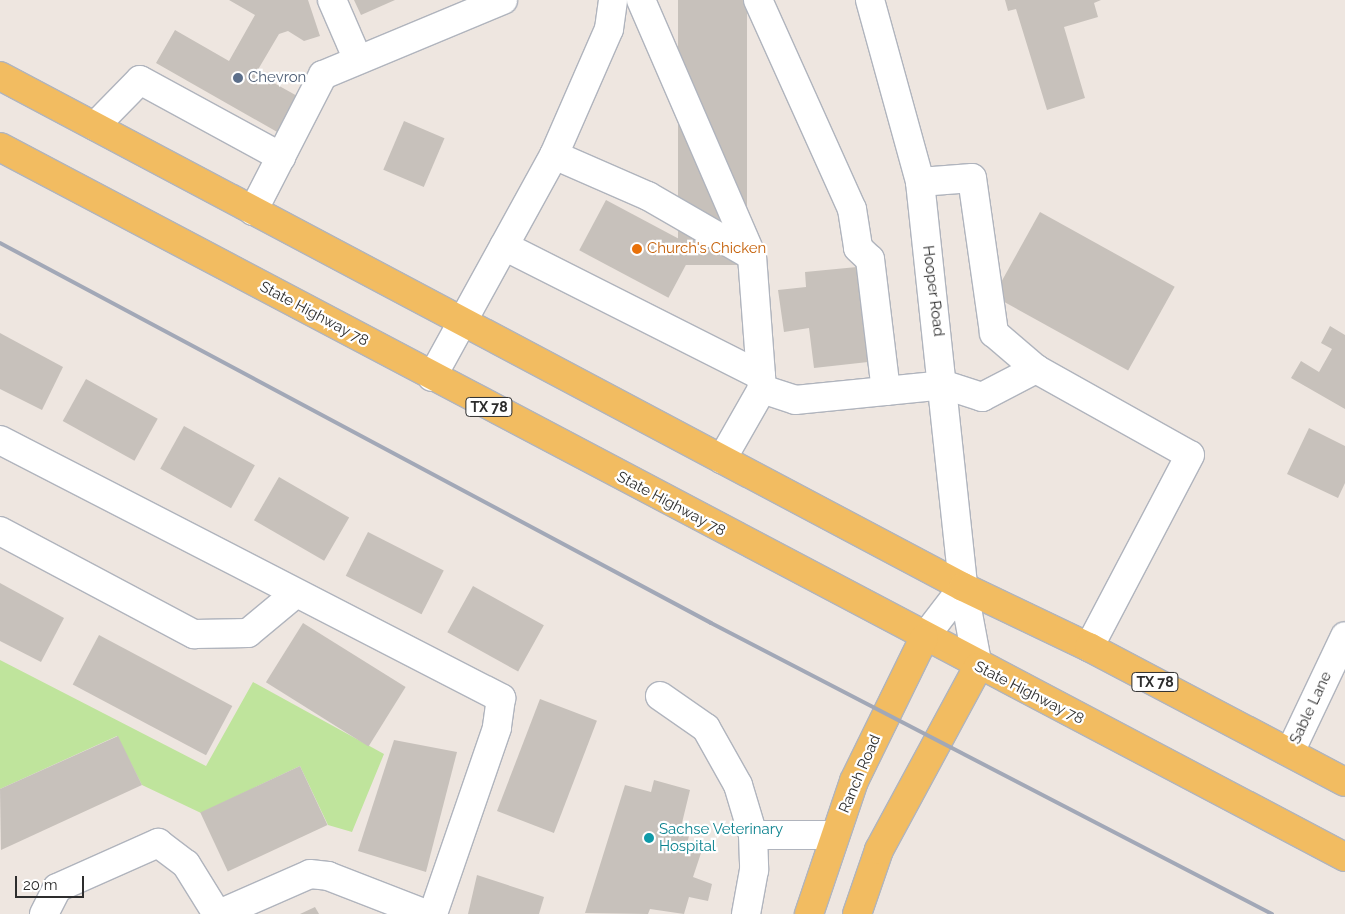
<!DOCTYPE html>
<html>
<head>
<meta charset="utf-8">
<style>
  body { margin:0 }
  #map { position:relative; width:1345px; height:914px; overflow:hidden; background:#eee6e0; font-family:Raleway,sans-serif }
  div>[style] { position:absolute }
  .green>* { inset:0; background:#bfe49c }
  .building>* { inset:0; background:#c7c1bb; transform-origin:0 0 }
  .roads { filter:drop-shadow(1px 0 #b0b4bd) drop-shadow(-1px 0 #b0b4bd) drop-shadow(0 1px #b0b4bd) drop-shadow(0 -1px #b0b4bd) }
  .minor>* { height:28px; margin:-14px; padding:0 14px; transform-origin:14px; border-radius:14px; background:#fff }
  .major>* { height:28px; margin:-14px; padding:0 14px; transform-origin:14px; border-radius:14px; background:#f2bc61 }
  .rail>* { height:4px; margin:-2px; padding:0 2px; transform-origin:2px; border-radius:2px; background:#a2a8b7 }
  .dots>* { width:14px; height:14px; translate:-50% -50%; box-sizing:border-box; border:2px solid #fff; border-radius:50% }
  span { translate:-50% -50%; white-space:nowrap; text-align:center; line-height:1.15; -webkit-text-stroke:4.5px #fff; paint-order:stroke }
  .shield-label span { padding:1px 4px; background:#fff; border:1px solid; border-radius:4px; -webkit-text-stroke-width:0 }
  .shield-label { font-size:14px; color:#2d2d2d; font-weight:700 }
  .service-label { font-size:15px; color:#4e5e75 }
  .left { translate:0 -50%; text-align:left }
  .food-label { font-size:15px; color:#c56008 }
  .street-label { font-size:15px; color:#2d2d2d }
  .culture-label { font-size:15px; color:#0d838f }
  .scale { position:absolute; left:15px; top:876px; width:69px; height:22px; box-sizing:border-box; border:2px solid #2d2d2d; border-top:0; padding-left:6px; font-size:15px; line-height:18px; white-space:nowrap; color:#2d2d2d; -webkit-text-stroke:4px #fff; paint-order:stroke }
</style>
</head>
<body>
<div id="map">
  <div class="green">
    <i style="clip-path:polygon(0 660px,206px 766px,253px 682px,384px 754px,352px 832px,328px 825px,300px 766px,201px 813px,142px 785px,117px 736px,0 789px)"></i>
  </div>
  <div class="building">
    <i style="clip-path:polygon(229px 0,308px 0,320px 36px,304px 41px,288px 31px,279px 34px,256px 73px,299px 97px,279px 133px,156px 63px,175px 30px,229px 61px,255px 15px)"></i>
    <i style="clip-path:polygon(354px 0,395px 0,361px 15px)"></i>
    <i style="left:678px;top:0;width:69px;height:265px"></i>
    <i style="clip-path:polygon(1005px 0,1101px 0,1094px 3px,1098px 17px,1064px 27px,1085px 98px,1047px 110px,1016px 9px,1008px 11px)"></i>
    <i style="left:404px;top:121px;width:44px;height:53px;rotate:23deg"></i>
    <i style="left:606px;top:200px;width:101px;height:57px;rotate:28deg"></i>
    <i style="left:1040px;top:212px;width:154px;height:96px;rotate:29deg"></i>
    <i style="clip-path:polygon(857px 267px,868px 362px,814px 368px,809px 328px,784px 332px,778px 290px,806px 287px,805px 272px)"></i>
    <i style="clip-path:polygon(1330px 326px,1345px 335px,1345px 409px,1291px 378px,1301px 361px,1319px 372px,1332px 349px,1321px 343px)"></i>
    <i style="clip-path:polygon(0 333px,63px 367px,42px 410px,0 389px)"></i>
    <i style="left:86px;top:379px;width:82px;height:48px;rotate:29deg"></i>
    <i style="left:184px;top:426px;width:81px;height:49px;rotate:29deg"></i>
    <i style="clip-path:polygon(1309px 428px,1345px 446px,1345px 483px,1338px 498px,1287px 474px)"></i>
    <i style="left:279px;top:477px;width:81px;height:50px;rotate:30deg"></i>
    <i style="left:368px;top:532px;width:85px;height:49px;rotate:27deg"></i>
    <i style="clip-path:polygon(0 583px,64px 618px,41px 662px,0 641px)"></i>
    <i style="left:473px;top:586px;width:81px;height:53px;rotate:29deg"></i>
    <i style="left:303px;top:623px;width:121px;height:70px;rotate:32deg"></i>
    <i style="left:99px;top:635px;width:151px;height:56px;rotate:28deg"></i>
    <i style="left:540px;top:699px;width:61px;height:120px;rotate:21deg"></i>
    <i style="clip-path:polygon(118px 736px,142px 785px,1px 850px,0 789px)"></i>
    <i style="clip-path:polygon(394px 740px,457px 752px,426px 872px,358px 851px)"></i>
    <i style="left:300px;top:766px;width:65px;height:110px;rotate:65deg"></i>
    <i style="clip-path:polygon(654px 780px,690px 790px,681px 827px,691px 828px,686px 848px,701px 853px,693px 877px,712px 884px,708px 901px,689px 897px,684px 914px,650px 909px,648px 914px,585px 913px,625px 785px,651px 792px)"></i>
    <i style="clip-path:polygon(477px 875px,544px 897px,539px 914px,468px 914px)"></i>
    <i style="clip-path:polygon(315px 907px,319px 914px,300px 914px)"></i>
  </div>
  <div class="roads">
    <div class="minor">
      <i style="left:332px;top:0;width:65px;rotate:66.6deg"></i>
      <i style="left:641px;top:0;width:279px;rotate:66.6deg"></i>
      <i style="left:752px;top:256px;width:133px;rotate:85.7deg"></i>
      <i style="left:762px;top:389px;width:81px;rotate:119.7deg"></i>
      <i style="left:758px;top:0;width:229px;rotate:65.8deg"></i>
      <i style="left:852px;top:209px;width:39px;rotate:81deg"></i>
      <i style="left:858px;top:248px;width:16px;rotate:43deg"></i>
      <i style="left:870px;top:259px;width:133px;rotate:83.1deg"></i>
      <i style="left:870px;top:0;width:189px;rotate:74.6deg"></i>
      <i style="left:920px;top:182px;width:407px;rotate:83.9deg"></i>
      <i style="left:963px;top:587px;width:81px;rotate:79.4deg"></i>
      <i style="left:95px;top:126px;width:64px;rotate:-45.6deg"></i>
      <i style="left:140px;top:80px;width:161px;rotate:28.6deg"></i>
      <i style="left:554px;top:155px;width:103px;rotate:23.6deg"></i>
      <i style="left:648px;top:196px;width:120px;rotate:30deg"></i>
      <i style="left:920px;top:182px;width:52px;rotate:-4.4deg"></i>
      <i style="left:972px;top:178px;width:157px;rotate:81.9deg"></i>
      <i style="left:994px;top:333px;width:55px;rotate:40.6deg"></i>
      <i style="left:253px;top:211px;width:153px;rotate:-62.8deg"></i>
      <i style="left:323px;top:75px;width:195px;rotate:-22.6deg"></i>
      <i style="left:504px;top:246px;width:288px;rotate:26.8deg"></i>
      <i style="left:432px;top:377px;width:253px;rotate:-61.2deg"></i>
      <i style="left:554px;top:155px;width:137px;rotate:-66.4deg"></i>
      <i style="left:609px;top:29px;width:29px;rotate:-82deg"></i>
      <i style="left:762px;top:389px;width:35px;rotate:18deg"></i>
      <i style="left:795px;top:400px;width:151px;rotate:-5.7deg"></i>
      <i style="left:945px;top:385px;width:39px;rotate:18deg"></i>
      <i style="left:982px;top:397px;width:61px;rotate:-27.4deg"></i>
      <i style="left:1036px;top:369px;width:176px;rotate:29.2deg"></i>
      <i style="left:1190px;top:455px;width:217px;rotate:117.7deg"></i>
      <i style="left:0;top:440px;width:564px;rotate:27.25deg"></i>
      <i style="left:501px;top:698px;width:30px;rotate:98deg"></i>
      <i style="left:497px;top:728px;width:197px;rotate:109deg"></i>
      <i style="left:0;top:531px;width:220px;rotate:28deg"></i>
      <i style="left:194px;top:634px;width:54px;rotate:-1.1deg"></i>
      <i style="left:248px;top:633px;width:61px;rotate:-39.7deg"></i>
      <i style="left:924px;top:638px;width:64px;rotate:-52.6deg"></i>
      <i style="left:660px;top:696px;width:56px;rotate:34.8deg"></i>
      <i style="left:706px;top:728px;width:65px;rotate:60.7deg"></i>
      <i style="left:738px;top:785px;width:52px;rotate:73.3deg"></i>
      <i style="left:753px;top:835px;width:35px;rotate:88deg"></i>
      <i style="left:754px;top:870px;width:45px;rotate:100.3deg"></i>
      <i style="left:1290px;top:752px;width:128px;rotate:-64.6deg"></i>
      <i style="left:753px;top:835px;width:82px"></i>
      <i style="left:44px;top:914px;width:29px;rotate:-63deg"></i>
      <i style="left:57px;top:888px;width:111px;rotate:-24deg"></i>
      <i style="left:158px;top:843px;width:35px;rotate:37deg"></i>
      <i style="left:186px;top:864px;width:59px;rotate:58.2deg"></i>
      <i style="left:219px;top:914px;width:99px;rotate:-23.7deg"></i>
      <i style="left:310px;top:874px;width:18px;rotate:6deg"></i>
      <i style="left:328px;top:876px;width:105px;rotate:21.2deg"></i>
    </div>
    <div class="major">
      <i style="left:0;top:76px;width:1090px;rotate:27.95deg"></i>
      <i style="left:963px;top:587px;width:140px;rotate:25.5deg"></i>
      <i style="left:1089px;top:647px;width:289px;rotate:27.8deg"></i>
      <i style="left:0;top:147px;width:1521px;rotate:27.83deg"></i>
      <i style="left:809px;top:914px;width:140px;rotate:-71.3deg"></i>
      <i style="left:854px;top:781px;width:159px;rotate:-63.9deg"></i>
      <i style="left:857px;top:914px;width:68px;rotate:-71deg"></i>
      <i style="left:879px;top:850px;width:208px;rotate:-61.6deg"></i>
    </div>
  </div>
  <div class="rail">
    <i style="left:0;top:243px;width:806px;rotate:28.12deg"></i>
    <i style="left:711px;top:623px;width:632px;rotate:27.42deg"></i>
  </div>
  <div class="dots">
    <i style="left:238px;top:78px;background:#5c6f8a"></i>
    <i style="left:637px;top:249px;background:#e8710a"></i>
    <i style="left:649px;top:838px;background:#0f9aa8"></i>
  </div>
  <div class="shield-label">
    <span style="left:489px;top:407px">TX 78</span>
    <span style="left:1155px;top:682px">TX 78</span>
  </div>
  <div class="service-label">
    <span class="left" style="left:248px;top:78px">Chevron</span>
  </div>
  <div class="food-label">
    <span class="left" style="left:647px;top:249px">Church's Chicken</span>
  </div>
  <div class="street-label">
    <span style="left:933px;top:291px;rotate:83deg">Hooper Road</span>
    <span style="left:314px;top:314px;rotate:28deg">State Highway 78</span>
    <span style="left:671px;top:504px;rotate:28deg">State Highway 78</span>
    <span style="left:1029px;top:693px;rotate:27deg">State Highway 78</span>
    <span style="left:1311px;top:708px;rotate:-65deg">Sable Lane</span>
    <span style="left:860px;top:774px;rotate:-67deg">Ranch Road</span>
  </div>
  <div class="culture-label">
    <span class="left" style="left:659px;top:838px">Sachse Veterinary<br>Hospital</span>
  </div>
  <div class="scale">20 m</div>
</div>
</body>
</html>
